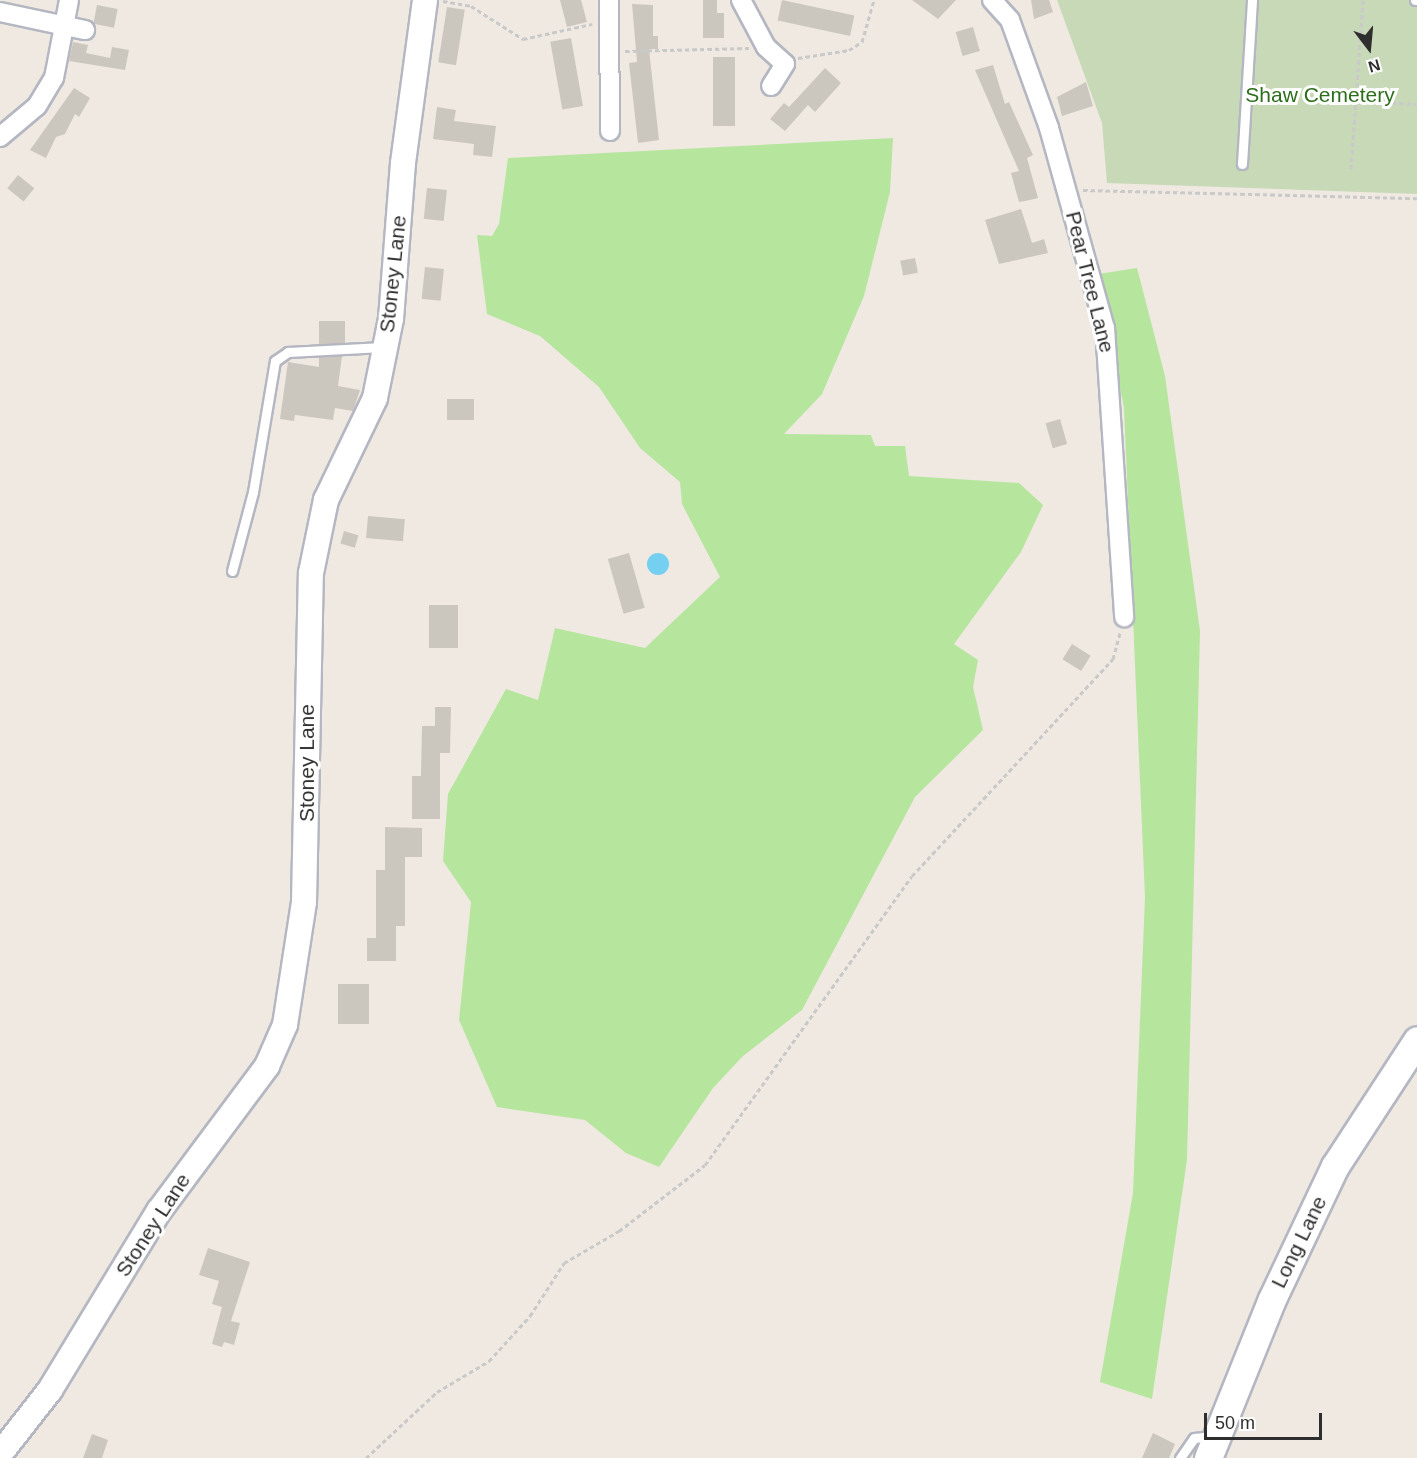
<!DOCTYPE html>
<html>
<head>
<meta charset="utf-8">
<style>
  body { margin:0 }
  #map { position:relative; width:1417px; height:1458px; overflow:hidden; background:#efe9e1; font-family:Helvetica,sans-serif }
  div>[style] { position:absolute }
  .green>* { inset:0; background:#b6e59e }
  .cemetery>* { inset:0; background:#c8d9b8 }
  .water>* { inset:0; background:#75cff0 }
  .round { border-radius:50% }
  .building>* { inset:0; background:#cbc7bf; transform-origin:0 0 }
  .path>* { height:3px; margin-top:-1.5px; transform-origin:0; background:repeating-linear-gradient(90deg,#c9c9c9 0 4.5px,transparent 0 7.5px) }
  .roads { filter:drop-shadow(2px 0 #b4b7c1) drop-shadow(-2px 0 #b4b7c1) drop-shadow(0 2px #b4b7c1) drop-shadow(0 -2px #b4b7c1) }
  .service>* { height:9px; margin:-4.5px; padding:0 4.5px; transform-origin:4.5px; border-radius:4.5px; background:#fff }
  .minor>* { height:18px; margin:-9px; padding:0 9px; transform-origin:9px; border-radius:9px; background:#fff }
  .tertiary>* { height:24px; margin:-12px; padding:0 12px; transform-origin:12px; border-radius:12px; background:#fff }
  .secondary>* { height:27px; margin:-13.5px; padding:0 13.5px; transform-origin:13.5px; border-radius:13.5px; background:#fff }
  span { translate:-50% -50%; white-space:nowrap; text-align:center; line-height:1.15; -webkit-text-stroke:6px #fff; paint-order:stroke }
  .park-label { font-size:21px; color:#2c6e1b }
  .street-label { font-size:21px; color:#2e2e2e }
  .north { position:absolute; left:1339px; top:18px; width:60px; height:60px; -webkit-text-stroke:4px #fff; paint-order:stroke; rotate:164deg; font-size:16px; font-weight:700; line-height:24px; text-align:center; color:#2e2e2e }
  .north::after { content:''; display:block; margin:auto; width:21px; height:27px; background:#2e2e2e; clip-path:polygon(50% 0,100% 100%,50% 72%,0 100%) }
  .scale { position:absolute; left:1204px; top:1413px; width:118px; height:27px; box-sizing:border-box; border:3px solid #2e2e2e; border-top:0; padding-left:8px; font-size:18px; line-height:21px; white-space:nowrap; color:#2e2e2e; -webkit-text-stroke:4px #fff; paint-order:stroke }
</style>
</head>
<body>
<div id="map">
  <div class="green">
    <i style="clip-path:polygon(893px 138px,890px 192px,864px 296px,822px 394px,784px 434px,871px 435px,875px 446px,905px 446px,909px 476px,1019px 483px,1043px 505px,1021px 552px,954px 644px,978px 660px,973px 687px,983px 730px,915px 797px,802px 1010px,743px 1056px,713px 1088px,659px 1167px,626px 1153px,585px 1120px,497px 1107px,459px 1020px,471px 902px,443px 861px,448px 794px,506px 689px,538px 700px,555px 628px,645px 648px,720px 577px,682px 504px,680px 482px,640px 448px,599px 387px,540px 336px,487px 314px,477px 235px,492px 236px,499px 224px,508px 158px)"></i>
    <i style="clip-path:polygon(1137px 268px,1165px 376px,1200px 631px,1187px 1160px,1152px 1399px,1100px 1382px,1133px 1193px,1145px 897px,1124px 408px,1098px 274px)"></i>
  </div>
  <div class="cemetery">
    <i style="clip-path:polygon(1057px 0,1417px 0,1417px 194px,1107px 183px,1102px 123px)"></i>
  </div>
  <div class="water">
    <i class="round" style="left:647px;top:553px;width:22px;height:22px"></i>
  </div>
  <div class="building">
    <i style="clip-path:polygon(560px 0,581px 0,587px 22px,567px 27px)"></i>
    <i style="clip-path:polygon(703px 0,717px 0,717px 13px,724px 13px,724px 38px,703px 38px)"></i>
    <i style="left:782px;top:0;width:74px;height:21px;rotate:12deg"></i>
    <i style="clip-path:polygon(912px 0,956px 0,938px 19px)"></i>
    <i style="clip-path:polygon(1031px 0,1049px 0,1053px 12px,1034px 19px)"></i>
    <i style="clip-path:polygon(632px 4px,653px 5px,653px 36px,658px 36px,658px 49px,649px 49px,659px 140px,638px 143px,629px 63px,637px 62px)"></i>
    <i style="left:97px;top:5px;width:21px;height:19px;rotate:11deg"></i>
    <i style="left:447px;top:7px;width:18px;height:56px;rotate:9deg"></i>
    <i style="left:973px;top:27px;width:25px;height:18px;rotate:74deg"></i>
    <i style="left:571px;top:38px;width:69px;height:21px;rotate:80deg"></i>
    <i style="clip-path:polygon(73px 42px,88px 45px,86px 53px,110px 58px,112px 47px,129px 50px,125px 70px,69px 61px)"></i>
    <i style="left:713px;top:57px;width:22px;height:69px"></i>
    <i style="clip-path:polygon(993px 65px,1005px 104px,1009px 102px,1033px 155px,1027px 158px,1038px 198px,1030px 200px,1019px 202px,1011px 173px,1019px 171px,975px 70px)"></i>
    <i style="clip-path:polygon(825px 68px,841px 83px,815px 112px,808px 105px,785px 131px,770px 119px,784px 103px,789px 107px)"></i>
    <i style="clip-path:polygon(1086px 82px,1093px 106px,1062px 116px,1057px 97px)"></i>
    <i style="clip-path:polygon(74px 88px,90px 98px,79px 117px,75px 114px,65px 134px,56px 137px,46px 158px,30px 150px)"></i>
    <i style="clip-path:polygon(437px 107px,456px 110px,454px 121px,496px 126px,492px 157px,473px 155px,474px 144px,433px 139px)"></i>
    <i style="left:18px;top:175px;width:21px;height:17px;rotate:39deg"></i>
    <i style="left:427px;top:188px;width:20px;height:31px;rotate:6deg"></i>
    <i style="clip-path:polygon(1021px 209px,1032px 243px,1044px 239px,1048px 253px,999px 264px,985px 220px)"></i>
    <i style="left:915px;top:258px;width:15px;height:15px;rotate:79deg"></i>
    <i style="left:425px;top:267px;width:19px;height:32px;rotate:6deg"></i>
    <i style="left:319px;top:321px;width:26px;height:23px"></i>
    <i style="clip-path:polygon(342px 356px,338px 386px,360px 390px,353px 411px,335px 408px,333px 420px,295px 415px,294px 421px,280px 419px,288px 362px,319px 367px,319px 357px)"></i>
    <i style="left:447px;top:399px;width:27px;height:21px"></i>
    <i style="left:1060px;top:419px;width:26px;height:15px;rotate:74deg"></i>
    <i style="left:368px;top:516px;width:37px;height:22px;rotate:5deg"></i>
    <i style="left:344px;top:531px;width:15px;height:13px;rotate:16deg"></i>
    <i style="left:629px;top:553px;width:57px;height:22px;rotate:74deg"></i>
    <i style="left:429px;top:605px;width:29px;height:43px"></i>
    <i style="left:1072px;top:644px;width:22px;height:18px;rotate:32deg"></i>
    <i style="clip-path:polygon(435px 707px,451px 707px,450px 753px,440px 753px,440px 819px,412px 819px,412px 776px,421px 776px,422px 726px,435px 726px)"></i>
    <i style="clip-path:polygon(385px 827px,422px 828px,422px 857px,405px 857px,405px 926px,396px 926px,396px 961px,367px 961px,367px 938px,376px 938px,376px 870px,385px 870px)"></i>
    <i style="left:338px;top:984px;width:31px;height:40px"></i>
    <i style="clip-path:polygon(208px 1248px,250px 1262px,231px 1321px,240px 1323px,234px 1345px,224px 1342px,222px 1347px,212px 1344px,222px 1307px,212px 1304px,219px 1281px,199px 1275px)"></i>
    <i style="clip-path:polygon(1153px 1433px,1175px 1444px,1169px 1458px,1142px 1458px)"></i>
    <i style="clip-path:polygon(92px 1434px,108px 1440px,102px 1458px,83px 1458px)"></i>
  </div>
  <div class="path">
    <i style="left:443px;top:1px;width:28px;rotate:10deg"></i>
    <i style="left:471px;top:6px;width:62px;rotate:32.4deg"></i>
    <i style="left:523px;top:39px;width:71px;rotate:-12.3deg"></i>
    <i style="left:625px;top:51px;width:124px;rotate:-1.4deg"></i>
    <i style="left:798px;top:58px;width:52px;rotate:-8.9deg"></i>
    <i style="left:849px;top:50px;width:15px;rotate:-32deg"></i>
    <i style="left:862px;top:42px;width:44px;rotate:-74.1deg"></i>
    <i style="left:1257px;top:95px;width:160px;rotate:3.2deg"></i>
    <i style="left:1351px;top:169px;width:169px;rotate:-85.9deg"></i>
    <i style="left:1083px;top:190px;width:334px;rotate:1.4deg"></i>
    <i style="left:366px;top:1458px;width:97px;rotate:-42.9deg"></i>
    <i style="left:437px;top:1392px;width:61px;rotate:-30.8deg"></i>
    <i style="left:489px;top:1361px;width:61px;rotate:-47.7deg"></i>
    <i style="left:530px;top:1316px;width:63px;rotate:-57.3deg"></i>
    <i style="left:564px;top:1263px;width:64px;rotate:-30.2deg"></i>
    <i style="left:619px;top:1231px;width:108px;rotate:-37.5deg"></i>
    <i style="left:705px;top:1165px;width:355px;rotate:-54.4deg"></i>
    <i style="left:912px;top:876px;width:296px;rotate:-47.2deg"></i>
    <i style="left:1113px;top:659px;width:27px;rotate:-75deg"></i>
  </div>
  <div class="roads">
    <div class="service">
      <i style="left:1415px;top:0;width:2px"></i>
      <i style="left:1242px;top:164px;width:164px;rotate:-86.5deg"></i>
      <i style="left:232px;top:571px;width:82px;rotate:-75.1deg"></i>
      <i style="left:253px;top:492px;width:133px;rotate:-80.5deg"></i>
      <i style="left:275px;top:361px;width:16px;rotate:-35deg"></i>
      <i style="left:288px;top:352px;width:95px;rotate:-3deg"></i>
      <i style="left:1180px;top:1458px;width:24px;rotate:-55deg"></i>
      <i style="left:1194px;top:1438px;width:20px;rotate:-6deg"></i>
    </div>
    <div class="minor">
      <i style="left:609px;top:0;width:131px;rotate:89.6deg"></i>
      <i style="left:741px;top:0;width:53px;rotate:62deg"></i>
      <i style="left:766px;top:47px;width:25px;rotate:42deg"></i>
      <i style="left:785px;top:64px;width:26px;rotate:122deg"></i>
      <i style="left:992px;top:0;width:27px;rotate:48deg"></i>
      <i style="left:1010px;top:20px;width:115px;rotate:70.1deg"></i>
      <i style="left:1049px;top:128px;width:208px;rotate:74.4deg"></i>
      <i style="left:1105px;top:328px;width:290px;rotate:86.2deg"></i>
      <i style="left:0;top:12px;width:87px;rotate:12deg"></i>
      <i style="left:0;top:137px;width:48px;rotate:-40deg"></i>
      <i style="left:37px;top:106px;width:33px;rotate:-59deg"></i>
      <i style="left:54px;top:78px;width:79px;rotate:-79.1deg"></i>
    </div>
    <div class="tertiary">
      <i style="left:0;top:1454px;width:81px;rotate:-52deg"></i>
      <i style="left:50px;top:1390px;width:210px;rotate:-58.7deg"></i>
      <i style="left:159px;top:1211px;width:181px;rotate:-53.3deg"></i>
      <i style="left:267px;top:1066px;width:45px;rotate:-66.3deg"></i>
      <i style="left:285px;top:1025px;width:124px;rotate:-81.2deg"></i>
      <i style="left:304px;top:902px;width:329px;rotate:-88.8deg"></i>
      <i style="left:311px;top:573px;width:75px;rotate:-78.4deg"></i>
      <i style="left:326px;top:500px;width:113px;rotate:-64.3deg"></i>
      <i style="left:375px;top:398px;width:81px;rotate:-78.6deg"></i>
      <i style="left:391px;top:319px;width:156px;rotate:-85.6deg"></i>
      <i style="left:403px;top:163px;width:164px;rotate:-82.3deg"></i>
    </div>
    <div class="secondary">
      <i style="left:1208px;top:1458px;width:171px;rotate:-68.1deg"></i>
      <i style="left:1272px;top:1299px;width:147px;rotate:-64.7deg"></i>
      <i style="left:1335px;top:1166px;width:150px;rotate:-56.9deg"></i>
    </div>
  </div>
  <div class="park-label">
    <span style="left:1320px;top:95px">Shaw Cemetery</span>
  </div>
  <div class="street-label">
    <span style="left:393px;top:274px;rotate:-84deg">Stoney Lane</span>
    <span style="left:1090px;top:282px;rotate:76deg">Pear Tree Lane</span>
    <span style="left:307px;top:763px;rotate:-90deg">Stoney Lane</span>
    <span style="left:153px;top:1225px;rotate:-57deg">Stoney Lane</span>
    <span style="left:1299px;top:1242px;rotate:-64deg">Long Lane</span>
  </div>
  <div class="north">N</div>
  <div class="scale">50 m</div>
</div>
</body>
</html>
